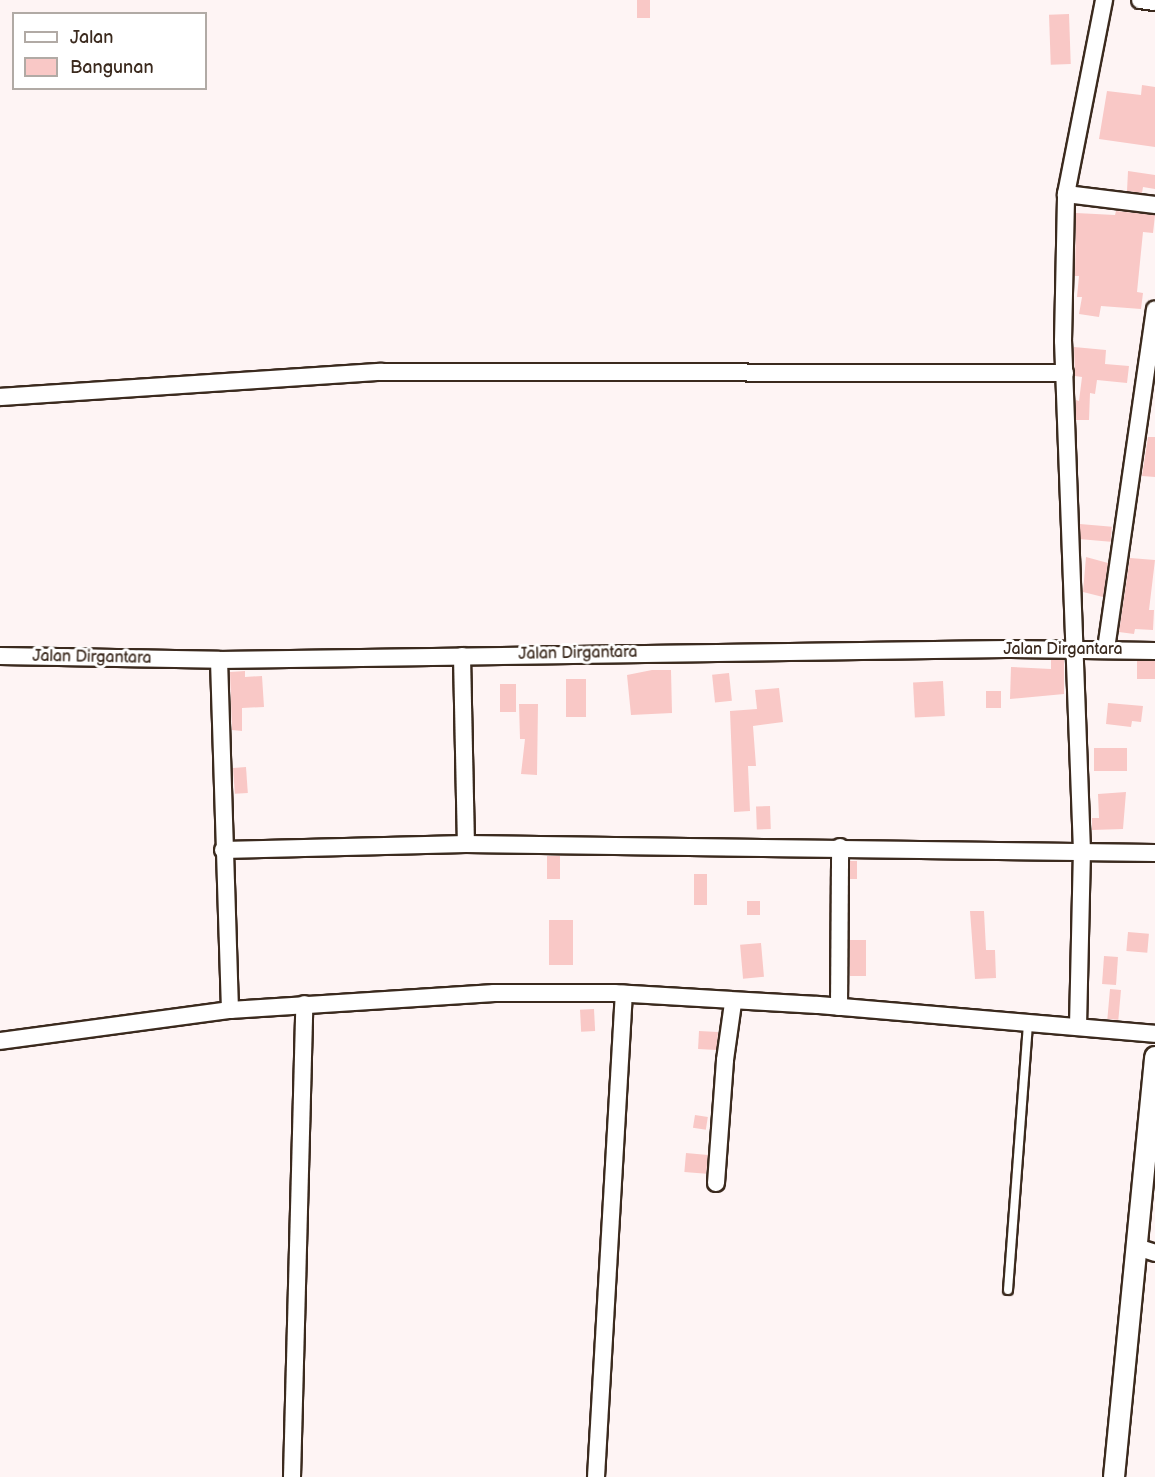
<!DOCTYPE html>
<html>
<head>
<meta charset="utf-8">
<style>
  body { margin:0 }
  #map { position:relative; width:1155px; height:1477px; overflow:hidden; background:#fef4f4; font-family:"Balsamiq Sans",sans-serif }
  div>[style] { position:absolute }
  .building>* { inset:0; background:#f9c8c6; transform-origin:0 0 }
  .roads { filter:drop-shadow(2px 0 #3b2a1e) drop-shadow(-2px 0 #3b2a1e) drop-shadow(0 2px #3b2a1e) drop-shadow(0 -2px #3b2a1e) }
  .service>* { height:8px; margin:-4px; padding:0 4px; transform-origin:4px; border-radius:4px; background:#fff }
  .minor>* { height:16px; margin:-8px; padding:0 8px; transform-origin:8px; border-radius:8px; background:#fff }
  .tertiary>* { height:20px; margin:-10px; padding:0 10px; transform-origin:10px; border-radius:10px; background:#fff }
  span { translate:-50% -50%; white-space:nowrap; text-align:center; line-height:1.15; -webkit-text-stroke:6px #fff; paint-order:stroke }
  .street-label { font-size:16px; color:#3b2a1e }
  .legend { position:absolute; left:12px; top:12px; width:195px; height:78px; box-sizing:border-box; background:#fff; border:2px solid #b1aaa5; margin:0; padding:8px 10px; list-style:none; font-size:18px; color:#3b2a1e }
  .legend li { display:flex; align-items:center; gap:12px; height:30px }
  .legend b { width:30px; border:2px solid #b1aaa5 }
</style>
</head>
<body>
<div id="map">
  <div class="building">
    <i style="left:637px;top:0;width:13px;height:18px"></i>
    <i style="left:1069px;top:14px;width:50px;height:20px;rotate:88deg"></i>
    <i style="clip-path:polygon(1142px 85px,1155px 87px,1155px 147px,1099px 139px,1107px 91px,1141px 95px)"></i>
    <i style="clip-path:polygon(1128px 171px,1155px 175px,1155px 189px,1143px 187px,1142px 193px,1127px 191px)"></i>
    <i style="clip-path:polygon(1116px 211px,1155px 215px,1153px 233px,1143px 232px,1137px 292px,1143px 293px,1141px 309px,1101px 306px,1099px 317px,1079px 314px,1082px 297px,1077px 297px,1079px 276px,1075px 276px,1076px 213px,1115px 215px)"></i>
    <i style="clip-path:polygon(1074px 347px,1106px 350px,1105px 364px,1129px 366px,1127px 383px,1097px 380px,1095px 394px,1090px 393px,1089px 420px,1076px 420px,1076px 400px,1079px 401px,1082px 377px,1075px 376px)"></i>
    <i style="clip-path:polygon(1148px 437px,1155px 437px,1155px 477px,1142px 476px)"></i>
    <i style="left:1080px;top:524px;width:32px;height:15px;rotate:5deg"></i>
    <i style="clip-path:polygon(1086px 557px,1108px 563px,1103px 597px,1083px 592px)"></i>
    <i style="clip-path:polygon(1130px 558px,1155px 560px,1149px 610px,1154px 610px,1153px 630px,1135px 629px,1134px 634px,1119px 632px)"></i>
    <i style="clip-path:polygon(1051px 660px,1064px 660px,1064px 694px,1010px 699px,1011px 667px,1051px 669px)"></i>
    <i style="left:1137px;top:661px;width:18px;height:18px"></i>
    <i style="clip-path:polygon(652px 670px,671px 670px,672px 713px,631px 715px,627px 675px)"></i>
    <i style="clip-path:polygon(245px 671px,245px 677px,262px 676px,264px 707px,242px 708px,242px 731px,232px 730px,230px 672px)"></i>
    <i style="left:729px;top:673px;width:28px;height:17px;rotate:84deg"></i>
    <i style="left:566px;top:679px;width:20px;height:38px"></i>
    <i style="left:943px;top:681px;width:35px;height:30px;rotate:87deg"></i>
    <i style="left:516px;top:684px;width:28px;height:16px;rotate:90deg"></i>
    <i style="clip-path:polygon(779px 688px,783px 722px,753px 726px,756px 766px,748px 766px,750px 811px,734px 812px,730px 711px,757px 709px,755px 690px)"></i>
    <i style="left:986px;top:691px;width:15px;height:17px"></i>
    <i style="clip-path:polygon(1108px 703px,1143px 706px,1141px 722px,1132px 721px,1131px 727px,1106px 724px)"></i>
    <i style="clip-path:polygon(519px 704px,538px 704px,537px 775px,521px 774px,525px 739px,520px 739px)"></i>
    <i style="left:1094px;top:748px;width:33px;height:23px"></i>
    <i style="left:246px;top:767px;width:26px;height:13px;rotate:86deg"></i>
    <i style="clip-path:polygon(1126px 792px,1123px 829px,1092px 830px,1092px 818px,1099px 818px,1098px 794px)"></i>
    <i style="left:770px;top:806px;width:23px;height:14px;rotate:88deg"></i>
    <i style="left:547px;top:856px;width:13px;height:23px"></i>
    <i style="left:850px;top:861px;width:7px;height:18px"></i>
    <i style="left:694px;top:874px;width:13px;height:31px"></i>
    <i style="left:747px;top:901px;width:13px;height:14px"></i>
    <i style="clip-path:polygon(970px 911px,984px 911px,986px 950px,995px 950px,996px 978px,975px 979px)"></i>
    <i style="left:573px;top:920px;width:45px;height:24px;rotate:90deg"></i>
    <i style="left:1128px;top:932px;width:21px;height:19px;rotate:5deg"></i>
    <i style="left:850px;top:940px;width:16px;height:36px"></i>
    <i style="left:761px;top:943px;width:34px;height:21px;rotate:85deg"></i>
    <i style="left:1104px;top:956px;width:14px;height:28px;rotate:4deg"></i>
    <i style="left:1110px;top:989px;width:11px;height:30px;rotate:5deg"></i>
    <i style="left:594px;top:1009px;width:22px;height:14px;rotate:87deg"></i>
    <i style="left:699px;top:1031px;width:19px;height:18px;rotate:3deg"></i>
    <i style="left:695px;top:1115px;width:13px;height:13px;rotate:9deg"></i>
    <i style="left:686px;top:1153px;width:22px;height:19px;rotate:5deg"></i>
  </div>
  <div class="roads">
    <div class="service">
      <i style="left:1008px;top:1290px;width:270px;rotate:-85.7deg"></i>
    </div>
    <div class="minor">
      <i style="left:1140px;top:0;width:15px;rotate:8deg"></i>
      <i style="left:1066px;top:194px;width:90px;rotate:7deg"></i>
      <i style="left:0;top:397px;width:381px;rotate:-3.8deg"></i>
      <i style="left:380px;top:372px;width:685px;rotate:0.08deg"></i>
      <i style="left:1106px;top:649px;width:343px;rotate:-81.8deg"></i>
      <i style="left:0;top:656px;width:219px;rotate:1deg"></i>
      <i style="left:219px;top:660px;width:787px;rotate:-0.8deg"></i>
      <i style="left:1006px;top:649px;width:149px;rotate:0.8deg"></i>
      <i style="left:462px;top:656px;width:188px;rotate:88.8deg"></i>
      <i style="left:219px;top:660px;width:350px;rotate:88.2deg"></i>
      <i style="left:223px;top:850px;width:243px;rotate:-1.4deg"></i>
      <i style="left:466px;top:844px;width:689px;rotate:0.75deg"></i>
      <i style="left:839px;top:1007px;width:160px;rotate:-89.6deg"></i>
      <i style="left:1078px;top:1026px;width:175px;rotate:-88.7deg"></i>
      <i style="left:1082px;top:851px;width:510px;rotate:-92.13deg"></i>
      <i style="left:1063px;top:341px;width:147px;rotate:-88.8deg"></i>
      <i style="left:1066px;top:194px;width:198px;rotate:-78.9deg"></i>
      <i style="left:0;top:1041px;width:232px;rotate:-7.7deg"></i>
      <i style="left:230px;top:1010px;width:265px;rotate:-3.7deg"></i>
      <i style="left:494px;top:993px;width:120px"></i>
      <i style="left:614px;top:993px;width:204px;rotate:3.4deg"></i>
      <i style="left:818px;top:1005px;width:338px;rotate:4.9deg"></i>
      <i style="left:716px;top:1183px;width:123px;rotate:-85.8deg"></i>
      <i style="left:725px;top:1060px;width:58px;rotate:-82deg"></i>
      <i style="left:1137px;top:1247px;width:19px;rotate:18deg"></i>
      <i style="left:292px;top:1477px;width:473px;rotate:-88.5deg"></i>
      <i style="left:596px;top:1477px;width:484px;rotate:-86.7deg"></i>
    </div>
    <div class="tertiary">
      <i style="left:1114px;top:1477px;width:422px;rotate:-84.4deg"></i>
    </div>
  </div>
  <div class="street-label">
    <span style="left:1063px;top:650px">Jalan Dirgantara</span>
    <span style="left:578px;top:654px;rotate:-1deg">Jalan Dirgantara</span>
    <span style="left:92px;top:658px;rotate:1deg">Jalan Dirgantara</span>
  </div>
  <ul class="legend">
  <li><b style="height:8px;background:#fff"></b>Jalan</li>
  <li><b style="height:16px;background:#f9c8c6"></b>Bangunan</li>
  </ul>
</div>
</body>
</html>
